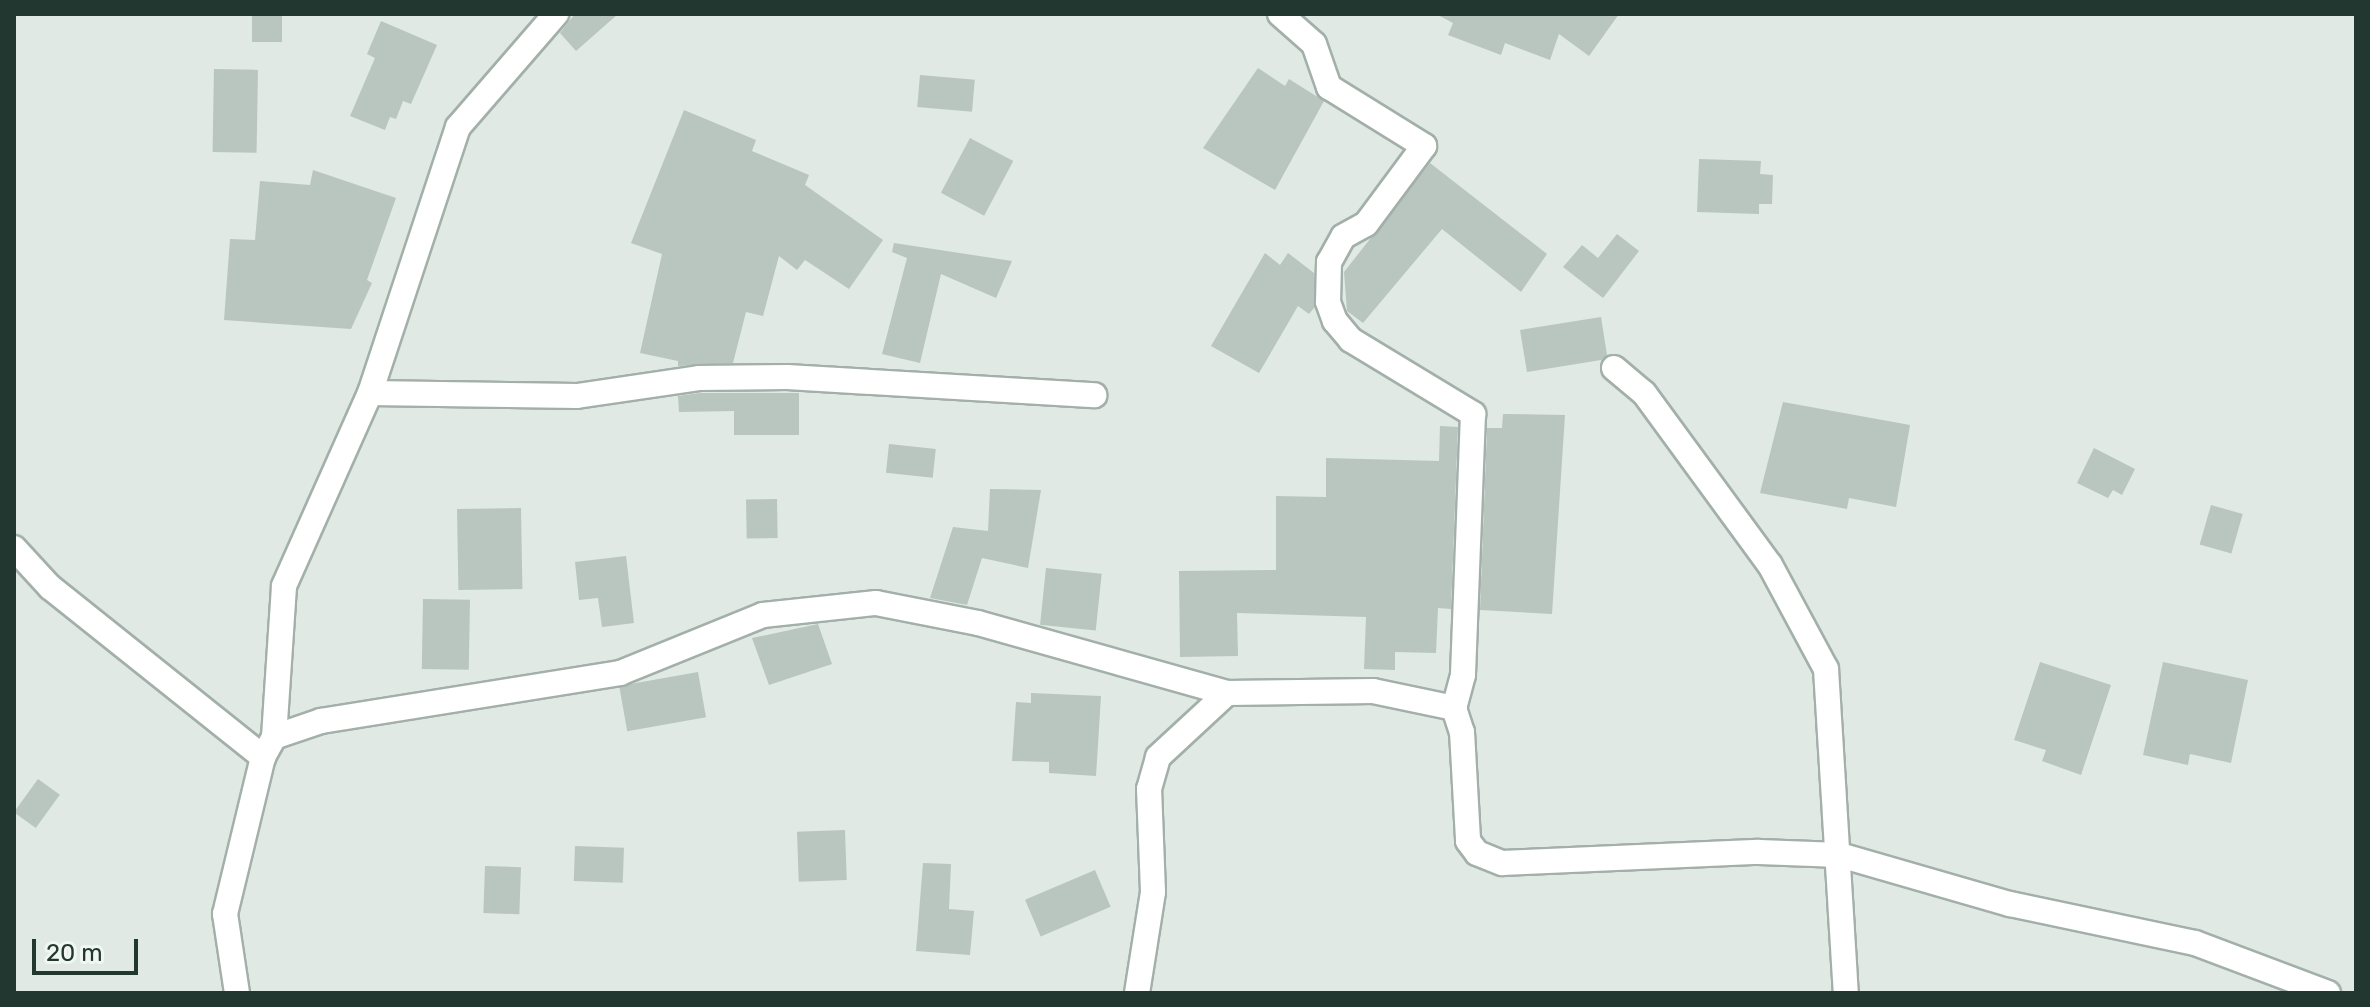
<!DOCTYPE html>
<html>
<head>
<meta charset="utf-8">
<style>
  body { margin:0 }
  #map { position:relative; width:2370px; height:1007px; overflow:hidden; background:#e0e9e4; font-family:Rubik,sans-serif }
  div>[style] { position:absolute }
  .building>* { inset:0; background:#b8c6bf; transform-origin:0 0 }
  .roads { filter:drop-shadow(2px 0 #a3b0aa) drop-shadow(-2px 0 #a3b0aa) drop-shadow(0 2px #a3b0aa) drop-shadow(0 -2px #a3b0aa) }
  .street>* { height:24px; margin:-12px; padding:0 12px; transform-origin:12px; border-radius:12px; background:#fff }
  span { translate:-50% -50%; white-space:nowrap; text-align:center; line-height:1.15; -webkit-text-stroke:6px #f0f6f2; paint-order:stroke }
  .frame { position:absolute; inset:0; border:16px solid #22372f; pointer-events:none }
  .scale { position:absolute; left:32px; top:939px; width:106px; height:36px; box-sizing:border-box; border:4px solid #22372f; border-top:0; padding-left:10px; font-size:24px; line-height:28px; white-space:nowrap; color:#22372f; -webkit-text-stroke:6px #f0f6f2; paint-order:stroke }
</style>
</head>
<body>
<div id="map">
  <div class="building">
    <i style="left:252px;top:14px;width:30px;height:28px"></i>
    <i style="clip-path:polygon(575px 14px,618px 14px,576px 51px,560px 33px)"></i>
    <i style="clip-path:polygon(1436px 14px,1619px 14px,1589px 56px,1559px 34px,1550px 60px,1505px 43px,1501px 55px,1448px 35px,1453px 23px)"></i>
    <i style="clip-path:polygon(381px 21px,437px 45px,411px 104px,403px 101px,396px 119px,390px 117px,385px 130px,350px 116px,375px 58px,367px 54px)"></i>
    <i style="clip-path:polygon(1258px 68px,1285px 86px,1289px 79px,1324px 101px,1275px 190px,1203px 148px)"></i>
    <i style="left:214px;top:69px;width:44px;height:83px;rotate:1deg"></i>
    <i style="left:920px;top:75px;width:55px;height:32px;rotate:5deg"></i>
    <i style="clip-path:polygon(684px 110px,756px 140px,752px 151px,809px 175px,805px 185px,883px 240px,849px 289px,805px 260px,797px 270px,779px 256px,763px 316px,746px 312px,733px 363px,678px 366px,678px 361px,640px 353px,662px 254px,631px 243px)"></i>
    <i style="left:970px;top:138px;width:49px;height:62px;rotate:28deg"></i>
    <i style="clip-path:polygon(1699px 159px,1761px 161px,1760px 174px,1773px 175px,1772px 204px,1759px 204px,1759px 214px,1697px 212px)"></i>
    <i style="clip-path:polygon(1430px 163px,1547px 254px,1521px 292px,1442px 229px,1363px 323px,1347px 311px,1344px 272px)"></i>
    <i style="clip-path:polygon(313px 170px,396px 198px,367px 280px,372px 283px,351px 329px,224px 320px,230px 239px,255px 240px,260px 181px,310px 185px)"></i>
    <i style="clip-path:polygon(1617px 234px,1639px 251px,1603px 298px,1563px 267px,1582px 245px,1598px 258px)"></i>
    <i style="clip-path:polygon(894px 243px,1012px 261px,996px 298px,941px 274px,920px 363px,882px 354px,907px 258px,892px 252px)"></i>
    <i style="clip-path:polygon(1265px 253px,1280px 265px,1288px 253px,1314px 273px,1314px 308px,1309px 314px,1298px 306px,1259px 373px,1211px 346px)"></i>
    <i style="clip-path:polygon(1601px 317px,1607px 355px,1601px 360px,1527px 372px,1520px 330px)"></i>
    <i style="clip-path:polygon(700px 393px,799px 393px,799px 435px,734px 435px,734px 411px,679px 412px,678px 396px)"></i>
    <i style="clip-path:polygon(1783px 402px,1910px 425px,1896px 507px,1849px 498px,1847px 509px,1760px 493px)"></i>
    <i style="clip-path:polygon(1503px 414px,1565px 415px,1552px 614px,1480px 610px,1487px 428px,1502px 428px)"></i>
    <i style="clip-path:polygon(1440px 426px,1458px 427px,1451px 609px,1438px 608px,1436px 653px,1395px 652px,1395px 670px,1364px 669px,1366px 617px,1237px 613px,1238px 656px,1180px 657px,1179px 571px,1276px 570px,1276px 496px,1326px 497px,1326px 458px,1439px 461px)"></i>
    <i style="left:889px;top:444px;width:47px;height:29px;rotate:6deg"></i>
    <i style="clip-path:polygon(2094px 448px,2135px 469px,2122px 495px,2113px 490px,2108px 498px,2077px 483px)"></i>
    <i style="clip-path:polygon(990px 489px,1041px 490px,1028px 568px,982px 558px,967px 605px,930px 598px,953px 527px,988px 531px)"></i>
    <i style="left:777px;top:499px;width:39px;height:31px;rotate:89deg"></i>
    <i style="left:2211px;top:505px;width:33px;height:41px;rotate:16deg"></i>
    <i style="left:521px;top:508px;width:81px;height:64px;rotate:89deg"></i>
    <i style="clip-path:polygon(626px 556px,634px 623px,602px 627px,598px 598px,579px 600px,575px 562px)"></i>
    <i style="left:1046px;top:568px;width:56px;height:57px;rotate:6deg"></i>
    <i style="left:423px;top:599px;width:47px;height:70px;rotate:1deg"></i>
    <i style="clip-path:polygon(818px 624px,832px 664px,769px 685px,752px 638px)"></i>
    <i style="clip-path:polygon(2040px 662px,2111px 685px,2081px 775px,2042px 761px,2046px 750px,2014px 740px)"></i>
    <i style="clip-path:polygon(2163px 662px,2248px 680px,2231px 763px,2190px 754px,2188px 765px,2143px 755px)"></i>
    <i style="left:698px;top:672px;width:46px;height:80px;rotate:80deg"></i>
    <i style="clip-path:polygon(1031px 693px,1101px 696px,1096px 776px,1049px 773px,1049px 762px,1012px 761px,1016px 702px,1031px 703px)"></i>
    <i style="left:38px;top:779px;width:27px;height:41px;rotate:36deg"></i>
    <i style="left:845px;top:830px;width:50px;height:48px;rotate:88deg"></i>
    <i style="left:575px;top:846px;width:49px;height:35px;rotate:2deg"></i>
    <i style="clip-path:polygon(923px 863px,951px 864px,949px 909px,974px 911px,970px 955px,916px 951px)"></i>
    <i style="left:485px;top:866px;width:36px;height:47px;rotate:2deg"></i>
    <i style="left:1095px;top:870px;width:40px;height:76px;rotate:67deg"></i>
  </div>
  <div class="roads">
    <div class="street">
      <i style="left:1280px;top:14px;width:45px;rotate:41.4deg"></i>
      <i style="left:1314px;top:44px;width:46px;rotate:70.8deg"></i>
      <i style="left:1329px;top:87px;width:112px;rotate:31.8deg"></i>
      <i style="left:1424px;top:146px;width:97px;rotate:126.6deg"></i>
      <i style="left:1366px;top:224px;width:26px;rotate:151deg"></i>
      <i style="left:1343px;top:237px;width:29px;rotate:119deg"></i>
      <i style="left:1329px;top:262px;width:40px;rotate:91.4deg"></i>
      <i style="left:1328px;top:302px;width:20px;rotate:70deg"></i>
      <i style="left:1335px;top:321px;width:25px;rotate:50deg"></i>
      <i style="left:1351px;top:340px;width:143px;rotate:31.2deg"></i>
      <i style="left:1473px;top:414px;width:261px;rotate:92.2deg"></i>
      <i style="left:1463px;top:675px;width:34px;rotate:105deg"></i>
      <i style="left:1614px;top:368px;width:39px;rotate:40deg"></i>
      <i style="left:1644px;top:393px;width:213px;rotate:53.8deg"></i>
      <i style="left:1770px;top:565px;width:118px;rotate:61.7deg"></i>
      <i style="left:1826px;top:669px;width:325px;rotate:86.5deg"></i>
      <i style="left:370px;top:393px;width:207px;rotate:0.8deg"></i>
      <i style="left:577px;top:396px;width:123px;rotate:-8.4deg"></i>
      <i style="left:699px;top:378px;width:88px;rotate:-0.7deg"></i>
      <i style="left:787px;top:377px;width:308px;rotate:3.4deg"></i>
      <i style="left:14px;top:548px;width:53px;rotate:47.3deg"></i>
      <i style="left:50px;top:587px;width:273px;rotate:38.6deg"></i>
      <i style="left:274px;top:737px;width:50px;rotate:-18.8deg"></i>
      <i style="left:321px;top:721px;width:303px;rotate:-9.1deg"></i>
      <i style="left:620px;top:673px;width:154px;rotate:-22.1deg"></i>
      <i style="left:763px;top:615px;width:114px;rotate:-6.1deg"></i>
      <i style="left:876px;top:603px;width:104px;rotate:11.1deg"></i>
      <i style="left:978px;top:623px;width:259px;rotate:15.7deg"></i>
      <i style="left:1227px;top:693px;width:146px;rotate:-0.8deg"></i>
      <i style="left:1373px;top:691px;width:83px;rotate:11.9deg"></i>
      <i style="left:1454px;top:708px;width:25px;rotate:72deg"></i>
      <i style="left:1462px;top:732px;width:109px;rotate:86.8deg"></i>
      <i style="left:1468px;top:841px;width:15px;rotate:53deg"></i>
      <i style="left:1477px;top:853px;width:27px;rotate:22deg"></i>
      <i style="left:1502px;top:863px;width:257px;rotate:-2.5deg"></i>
      <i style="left:1759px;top:852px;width:81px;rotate:2.1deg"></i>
      <i style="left:1840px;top:855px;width:177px;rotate:16.1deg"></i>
      <i style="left:2010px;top:904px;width:189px;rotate:11.9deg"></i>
      <i style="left:2195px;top:943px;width:142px;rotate:20.6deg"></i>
      <i style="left:237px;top:993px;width:80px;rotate:-98.6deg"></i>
      <i style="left:225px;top:914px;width:162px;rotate:-76.4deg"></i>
      <i style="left:263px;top:757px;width:23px;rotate:-61deg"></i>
      <i style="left:274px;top:737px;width:151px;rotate:-86.2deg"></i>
      <i style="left:284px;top:586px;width:211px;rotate:-66deg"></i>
      <i style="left:370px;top:393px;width:280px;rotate:-71.7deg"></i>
      <i style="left:458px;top:127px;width:150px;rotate:-49.1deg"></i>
      <i style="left:1137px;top:993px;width:102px;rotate:-81deg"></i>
      <i style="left:1153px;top:892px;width:103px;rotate:-92.2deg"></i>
      <i style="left:1149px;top:789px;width:33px;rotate:-74deg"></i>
      <i style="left:1158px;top:757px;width:94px;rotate:-42.8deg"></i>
    </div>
  </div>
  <div class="frame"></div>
  <div class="scale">20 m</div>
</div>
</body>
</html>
